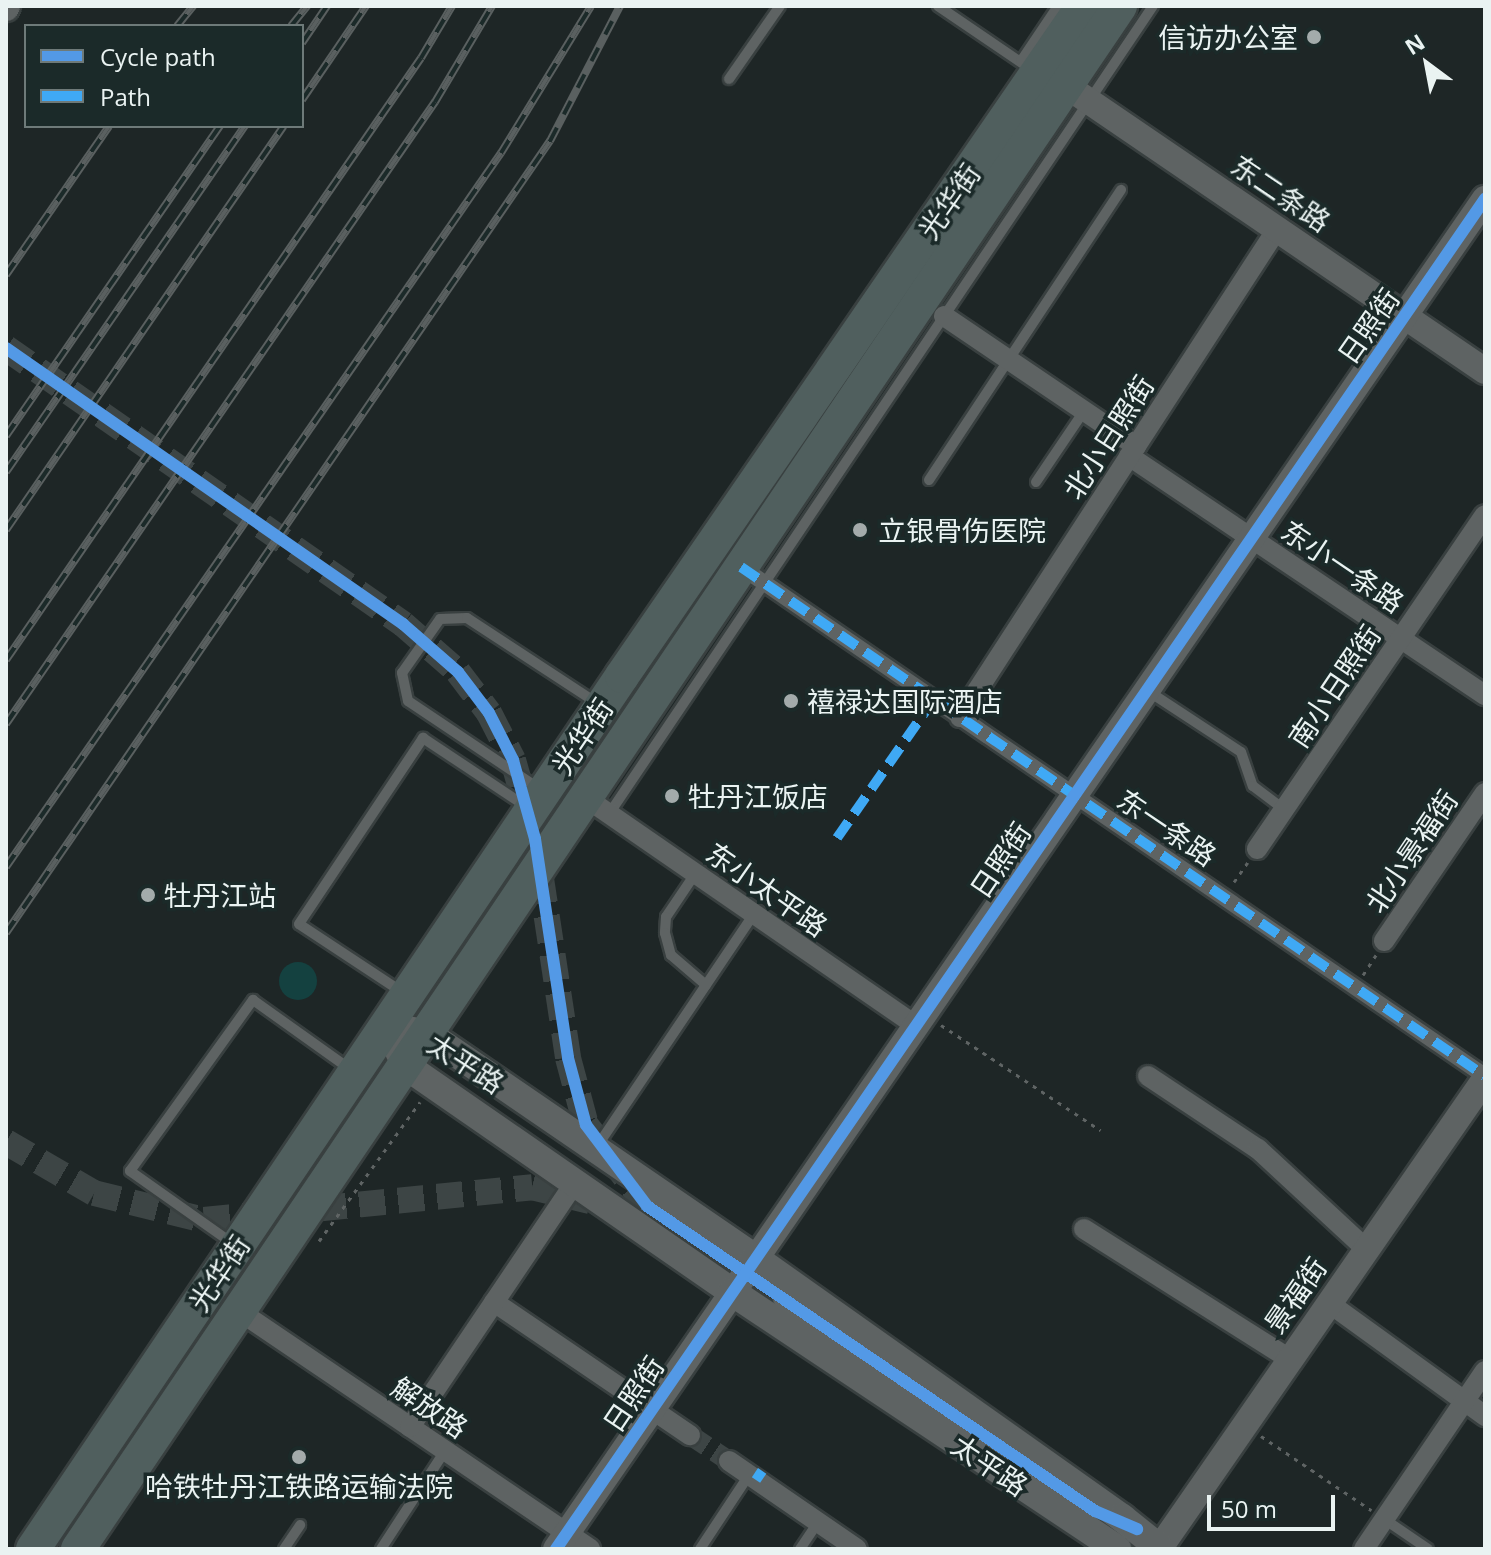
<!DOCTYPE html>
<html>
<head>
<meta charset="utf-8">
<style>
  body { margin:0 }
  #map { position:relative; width:1491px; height:1555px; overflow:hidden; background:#1e2626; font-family:"Open Sans","Noto Sans SC",sans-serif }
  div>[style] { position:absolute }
  .green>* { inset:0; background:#144140 }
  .round { border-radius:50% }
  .minor-tunnel>* { height:20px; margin-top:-10px; transform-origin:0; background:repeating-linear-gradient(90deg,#3d4545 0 20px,transparent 0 30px) }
  .tertiary-tunnel>* { height:26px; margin-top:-13px; transform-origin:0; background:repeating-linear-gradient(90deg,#3d4545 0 26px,transparent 0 39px) }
  .path>* { height:3px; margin-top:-1.5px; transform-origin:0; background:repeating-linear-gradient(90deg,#5f6464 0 4px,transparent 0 10px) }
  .roads { filter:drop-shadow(2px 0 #394040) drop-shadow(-2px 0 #394040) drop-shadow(0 2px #394040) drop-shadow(0 -2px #394040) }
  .service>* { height:10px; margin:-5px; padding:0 5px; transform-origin:5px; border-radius:5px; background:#5e6363 }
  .pedestrian>* { height:16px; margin:-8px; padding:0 8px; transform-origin:8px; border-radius:8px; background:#5e6363 }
  .minor>* { height:20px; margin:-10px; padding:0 10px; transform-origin:10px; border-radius:10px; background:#5e6363 }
  .tertiary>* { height:26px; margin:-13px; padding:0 13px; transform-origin:13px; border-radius:13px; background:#5e6363 }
  .secondary>* { height:28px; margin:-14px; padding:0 14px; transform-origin:14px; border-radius:14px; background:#5e6363 }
  .trunk>* { height:34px; margin:-17px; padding:0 17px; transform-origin:17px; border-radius:17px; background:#505f5e }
  .rail>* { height:8px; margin-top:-4px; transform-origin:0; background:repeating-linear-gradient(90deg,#1b2a29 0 15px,#5a6060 0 30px); box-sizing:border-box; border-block:2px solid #5a6060 }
  .quiet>* { height:10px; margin-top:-5px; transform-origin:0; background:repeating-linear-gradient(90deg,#3fa9f5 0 20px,transparent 0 30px) }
  .cycleway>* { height:12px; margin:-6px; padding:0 6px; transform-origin:6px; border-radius:6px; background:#5399e6 }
  .dots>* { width:22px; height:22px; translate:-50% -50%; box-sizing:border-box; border:4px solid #1b2a29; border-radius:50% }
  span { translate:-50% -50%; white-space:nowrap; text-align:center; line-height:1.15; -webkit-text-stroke:7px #1b2a29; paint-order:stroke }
  .poi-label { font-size:28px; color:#eaf3f2 }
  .right { translate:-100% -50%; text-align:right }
  .left { translate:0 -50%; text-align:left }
  .street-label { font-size:28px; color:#eaf3f2 }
  .frame { position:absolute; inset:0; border:8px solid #eaf3f2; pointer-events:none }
  .legend { position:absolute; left:24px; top:24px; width:280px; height:104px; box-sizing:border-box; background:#1b2a29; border:2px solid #6e7a79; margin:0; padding:10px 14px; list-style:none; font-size:24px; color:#eaf3f2 }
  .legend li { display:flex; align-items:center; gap:16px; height:40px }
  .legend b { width:40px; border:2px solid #6e7a79 }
  .north { position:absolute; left:1387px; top:24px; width:80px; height:80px; -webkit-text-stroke:6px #1b2a29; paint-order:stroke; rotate:328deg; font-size:22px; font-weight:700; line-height:32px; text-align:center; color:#eaf3f2 }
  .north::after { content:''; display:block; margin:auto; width:28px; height:36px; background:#eaf3f2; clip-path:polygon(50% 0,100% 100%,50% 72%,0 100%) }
  .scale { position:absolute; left:1207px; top:1495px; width:128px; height:36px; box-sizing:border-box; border:4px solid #eaf3f2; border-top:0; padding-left:10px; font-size:24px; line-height:28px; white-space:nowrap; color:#eaf3f2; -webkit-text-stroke:6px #1b2a29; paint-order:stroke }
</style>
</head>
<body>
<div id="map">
  <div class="green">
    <i class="round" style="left:279px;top:962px;width:38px;height:38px"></i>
  </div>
  <div class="minor-tunnel">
    <i style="left:690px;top:1435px;width:47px;rotate:33.7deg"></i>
  </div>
  <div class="tertiary-tunnel">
    <i style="left:6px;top:348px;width:484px;rotate:34.8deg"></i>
    <i style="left:403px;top:624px;width:73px;rotate:41.1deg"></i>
    <i style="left:458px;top:672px;width:51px;rotate:52.9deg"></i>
    <i style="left:489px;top:713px;width:53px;rotate:62.9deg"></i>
    <i style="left:513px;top:760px;width:82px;rotate:74.4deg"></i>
    <i style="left:535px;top:839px;width:221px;rotate:81.4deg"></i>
    <i style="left:568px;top:1058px;width:69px;rotate:75deg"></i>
    <i style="left:586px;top:1125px;width:101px;rotate:53deg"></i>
    <i style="left:647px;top:1206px;width:167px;rotate:33.5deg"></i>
    <i style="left:6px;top:1142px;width:102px;rotate:30.1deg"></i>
    <i style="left:94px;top:1193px;width:113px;rotate:13.8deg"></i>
    <i style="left:204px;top:1220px;width:330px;rotate:-5.7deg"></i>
    <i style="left:532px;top:1187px;width:60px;rotate:13.6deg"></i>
  </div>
  <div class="path">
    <i style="left:1234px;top:882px;width:24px;rotate:-55deg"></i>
    <i style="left:1363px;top:975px;width:24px;rotate:-57deg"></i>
    <i style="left:941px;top:1025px;width:191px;rotate:33.4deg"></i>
    <i style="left:319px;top:1241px;width:172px;rotate:-54deg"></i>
    <i style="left:1261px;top:1436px;width:133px;rotate:33.9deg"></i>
  </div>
  <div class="roads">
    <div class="service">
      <i style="left:938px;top:6px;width:114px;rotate:34.2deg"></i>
      <i style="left:1021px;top:61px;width:66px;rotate:-56.1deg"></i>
      <i style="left:729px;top:79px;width:89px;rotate:-55.1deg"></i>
      <i style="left:929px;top:480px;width:348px;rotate:-56.5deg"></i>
      <i style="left:1036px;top:482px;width:86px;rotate:-55.9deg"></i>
      <i style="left:1148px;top:691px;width:111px;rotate:33.3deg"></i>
      <i style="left:1241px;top:752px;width:36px;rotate:71deg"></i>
      <i style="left:1253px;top:786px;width:39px;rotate:37deg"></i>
      <i style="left:541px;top:790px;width:160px;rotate:-146.2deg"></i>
      <i style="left:408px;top:701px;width:29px;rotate:-102deg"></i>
      <i style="left:402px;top:673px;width:66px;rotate:-54.9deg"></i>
      <i style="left:440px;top:619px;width:27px;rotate:-2deg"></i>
      <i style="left:467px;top:618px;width:155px;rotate:33.2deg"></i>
      <i style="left:609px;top:814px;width:974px;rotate:-56.05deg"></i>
      <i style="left:695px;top:874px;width:52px;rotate:124deg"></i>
      <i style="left:666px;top:917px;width:16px;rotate:94deg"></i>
      <i style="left:665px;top:933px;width:23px;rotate:75deg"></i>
      <i style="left:671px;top:955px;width:46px;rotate:40.6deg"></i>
      <i style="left:402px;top:992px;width:123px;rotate:-146.6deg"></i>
      <i style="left:299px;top:924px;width:224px;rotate:-56.3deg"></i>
      <i style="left:423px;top:738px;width:125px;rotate:33.6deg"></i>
      <i style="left:596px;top:1148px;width:282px;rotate:-56deg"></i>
      <i style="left:232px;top:1243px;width:125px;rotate:-144.8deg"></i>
      <i style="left:130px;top:1171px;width:211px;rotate:-54.3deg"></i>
      <i style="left:253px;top:1000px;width:120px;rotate:35.5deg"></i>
      <i style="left:1384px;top:1519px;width:53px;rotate:34.3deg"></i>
      <i style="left:284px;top:1549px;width:29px;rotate:-56deg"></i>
      <i style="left:381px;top:1549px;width:117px;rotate:-56.9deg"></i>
      <i style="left:700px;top:1549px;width:89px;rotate:-56.5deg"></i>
      <i style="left:800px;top:1549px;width:32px;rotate:-56deg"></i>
    </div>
    <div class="pedestrian">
      <i style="left:741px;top:567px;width:901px;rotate:34.38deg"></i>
    </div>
    <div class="minor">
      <i style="left:944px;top:316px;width:232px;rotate:34.1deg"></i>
      <i style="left:1129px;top:456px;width:429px;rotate:33.9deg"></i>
      <i style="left:960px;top:717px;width:582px;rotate:-56.99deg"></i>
      <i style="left:586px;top:798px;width:401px;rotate:34.6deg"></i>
      <i style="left:1257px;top:849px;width:404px;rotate:-55.7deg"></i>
      <i style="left:1384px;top:941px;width:179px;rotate:-55.7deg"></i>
      <i style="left:1148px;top:1076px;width:132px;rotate:33.6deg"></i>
      <i style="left:1258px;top:1149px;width:147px;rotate:42.8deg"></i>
      <i style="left:1084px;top:1229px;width:244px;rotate:32.3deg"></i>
      <i style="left:494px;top:1302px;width:237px;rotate:34.2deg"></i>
      <i style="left:1329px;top:1303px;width:193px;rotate:35.9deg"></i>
      <i style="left:239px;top:1311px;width:424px;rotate:34.1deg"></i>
      <i style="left:410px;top:1427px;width:297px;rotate:-56deg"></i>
      <i style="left:729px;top:1461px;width:155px;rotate:34.5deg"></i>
      <i style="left:1364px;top:1549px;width:215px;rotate:-55.8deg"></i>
    </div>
    <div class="tertiary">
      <i style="left:6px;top:8px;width:2px;rotate:-63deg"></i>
      <i style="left:1052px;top:76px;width:524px;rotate:34.27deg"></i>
      <i style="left:786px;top:1298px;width:101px;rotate:34.9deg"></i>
      <i style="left:850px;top:1351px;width:173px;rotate:34.6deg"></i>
      <i style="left:556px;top:1549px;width:1639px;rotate:-55.47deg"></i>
      <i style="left:1159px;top:1549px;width:572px;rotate:-55.25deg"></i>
    </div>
    <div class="secondary">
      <i style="left:387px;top:1026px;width:42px;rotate:11deg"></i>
      <i style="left:428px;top:1034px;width:396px;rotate:34.4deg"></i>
      <i style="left:755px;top:1258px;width:450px;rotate:35.3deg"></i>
      <i style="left:1122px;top:1518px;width:50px;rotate:38.5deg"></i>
      <i style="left:396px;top:1045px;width:23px;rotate:65deg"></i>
      <i style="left:406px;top:1066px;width:397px;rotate:34.7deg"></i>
      <i style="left:732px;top:1292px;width:463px;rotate:33.7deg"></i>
    </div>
    <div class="trunk">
      <i style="left:33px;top:1549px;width:1053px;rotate:-55.99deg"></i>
      <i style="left:622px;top:676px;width:813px;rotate:-55.47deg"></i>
      <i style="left:78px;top:1549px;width:1862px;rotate:-55.97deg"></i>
    </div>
  </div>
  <div class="rail">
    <i style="left:177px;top:26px;width:26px;rotate:-51deg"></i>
    <i style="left:291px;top:26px;width:26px;rotate:-51deg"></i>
    <i style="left:302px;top:43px;width:45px;rotate:-56deg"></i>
    <i style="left:302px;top:100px;width:114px;rotate:-55.8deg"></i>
    <i style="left:6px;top:275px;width:181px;rotate:-55.3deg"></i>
    <i style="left:6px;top:436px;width:377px;rotate:-55.4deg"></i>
    <i style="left:6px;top:472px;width:421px;rotate:-55.4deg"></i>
    <i style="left:6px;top:530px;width:490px;rotate:-55.5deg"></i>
    <i style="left:6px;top:660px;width:731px;rotate:-55.42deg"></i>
    <i style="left:421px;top:58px;width:61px;rotate:-59.2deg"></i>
    <i style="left:6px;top:724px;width:756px;rotate:-55.41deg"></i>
    <i style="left:435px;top:102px;width:112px;rotate:-59.3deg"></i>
    <i style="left:6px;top:867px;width:869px;rotate:-55.27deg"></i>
    <i style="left:501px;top:153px;width:172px;rotate:-58.5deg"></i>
    <i style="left:6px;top:933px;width:961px;rotate:-55.52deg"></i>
    <i style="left:550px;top:141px;width:152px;rotate:-62.6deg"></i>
  </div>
  <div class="quiet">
    <i style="left:741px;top:567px;width:901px;rotate:34.38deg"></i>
    <i style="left:837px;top:838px;width:169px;rotate:-55.1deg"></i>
    <i style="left:756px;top:1480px;width:11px;rotate:-56deg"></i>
  </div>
  <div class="cycleway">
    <i style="left:6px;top:348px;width:484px;rotate:34.8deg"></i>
    <i style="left:403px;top:624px;width:73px;rotate:41.1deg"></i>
    <i style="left:458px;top:672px;width:51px;rotate:52.9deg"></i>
    <i style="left:489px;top:713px;width:53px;rotate:62.9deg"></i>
    <i style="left:513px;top:760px;width:82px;rotate:74.4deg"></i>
    <i style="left:535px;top:839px;width:221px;rotate:81.4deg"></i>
    <i style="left:568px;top:1058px;width:69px;rotate:75deg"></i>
    <i style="left:586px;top:1125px;width:101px;rotate:53deg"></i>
    <i style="left:647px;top:1206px;width:542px;rotate:34.25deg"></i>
    <i style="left:1095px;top:1511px;width:46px;rotate:23.2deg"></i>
    <i style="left:556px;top:1549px;width:1639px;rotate:-55.47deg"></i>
  </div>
  <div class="dots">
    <i style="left:1314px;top:37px;background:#a3abab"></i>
    <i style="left:860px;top:530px;background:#a3abab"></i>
    <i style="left:791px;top:701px;background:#a3abab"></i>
    <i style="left:672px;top:796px;background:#a3abab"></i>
    <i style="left:148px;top:895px;background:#a3abab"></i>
    <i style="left:299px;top:1457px;background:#a3abab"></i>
  </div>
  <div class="poi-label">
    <span class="right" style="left:1298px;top:37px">信访办公室</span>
    <span class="left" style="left:878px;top:530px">立银骨伤医院</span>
    <span class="left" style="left:807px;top:701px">禧禄达国际酒店</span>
    <span class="left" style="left:688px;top:796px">牡丹江饭店</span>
    <span class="left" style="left:164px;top:895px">牡丹江站</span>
    <span style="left:299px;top:1486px">哈铁牡丹江铁路运输法院</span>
  </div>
  <div class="street-label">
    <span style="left:1281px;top:193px;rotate:34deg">东二条路</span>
    <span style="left:949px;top:201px;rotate:-55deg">光华街</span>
    <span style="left:1368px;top:326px;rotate:-55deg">日照街</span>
    <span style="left:1108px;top:437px;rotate:-57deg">北小日照街</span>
    <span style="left:1343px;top:566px;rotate:34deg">东小一条路</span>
    <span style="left:1334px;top:686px;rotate:-56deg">南小日照街</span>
    <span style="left:582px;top:736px;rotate:-56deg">光华街</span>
    <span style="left:1167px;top:827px;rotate:34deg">东一条路</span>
    <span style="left:1411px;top:851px;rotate:-56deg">北小景福街</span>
    <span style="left:1000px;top:860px;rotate:-56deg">日照街</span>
    <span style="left:767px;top:889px;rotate:35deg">东小太平路</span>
    <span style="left:466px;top:1063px;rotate:33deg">太平路</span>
    <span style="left:219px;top:1273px;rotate:-56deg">光华街</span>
    <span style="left:1295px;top:1295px;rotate:-55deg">景福街</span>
    <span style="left:633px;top:1394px;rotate:-56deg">日照街</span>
    <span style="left:430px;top:1407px;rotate:34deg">解放路</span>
    <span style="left:990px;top:1465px;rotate:34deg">太平路</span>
  </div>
  <div class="frame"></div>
  <ul class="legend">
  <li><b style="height:10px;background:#5399e6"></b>Cycle path</li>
  <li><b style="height:10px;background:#3fa9f5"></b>Path</li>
  </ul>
  <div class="north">N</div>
  <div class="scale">50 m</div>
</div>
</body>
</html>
